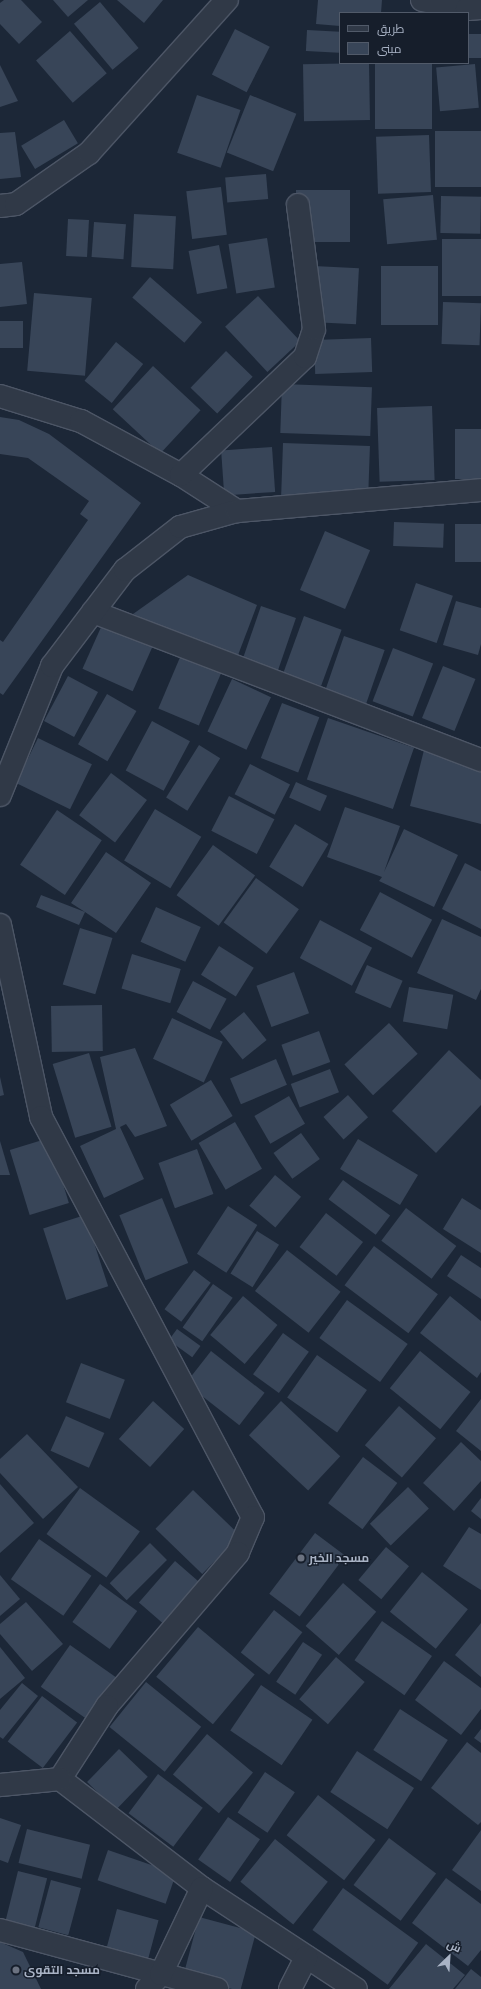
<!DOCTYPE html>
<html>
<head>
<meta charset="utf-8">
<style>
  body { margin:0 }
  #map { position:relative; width:481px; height:1989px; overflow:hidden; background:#1c2737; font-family:"Noto Sans",Cairo,sans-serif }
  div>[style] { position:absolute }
  .building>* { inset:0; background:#384558; transform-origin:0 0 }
  .roads { filter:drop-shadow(1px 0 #4d5666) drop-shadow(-1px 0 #4d5666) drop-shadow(0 1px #4d5666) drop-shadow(0 -1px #4d5666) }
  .minor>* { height:22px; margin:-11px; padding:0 11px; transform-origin:11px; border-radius:11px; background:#303947 }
  .dots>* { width:11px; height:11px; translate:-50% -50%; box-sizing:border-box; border:2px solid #161e2b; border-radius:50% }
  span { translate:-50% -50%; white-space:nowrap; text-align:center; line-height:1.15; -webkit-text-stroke:3px #161e2b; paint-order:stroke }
  .poi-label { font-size:12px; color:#a9b3c5; font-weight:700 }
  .left { translate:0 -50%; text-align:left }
  .legend { position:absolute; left:339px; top:12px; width:130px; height:52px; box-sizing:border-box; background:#161e2b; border:1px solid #515a69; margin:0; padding:5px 7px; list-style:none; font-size:12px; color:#a9b3c5 }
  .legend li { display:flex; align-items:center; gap:8px; height:20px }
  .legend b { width:20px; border:1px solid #515a69 }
  .north { position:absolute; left:429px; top:1937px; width:40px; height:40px; -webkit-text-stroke:3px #161e2b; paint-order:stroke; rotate:25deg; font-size:11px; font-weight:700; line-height:16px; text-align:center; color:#a9b3c5 }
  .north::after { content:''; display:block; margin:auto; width:14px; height:18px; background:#a9b3c5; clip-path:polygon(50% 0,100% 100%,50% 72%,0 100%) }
</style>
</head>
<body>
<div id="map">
  <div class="building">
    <i style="clip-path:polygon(4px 0,21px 0,42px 22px,19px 44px,0 24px,0 3px)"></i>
    <i style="clip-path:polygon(53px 0,88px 0,68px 17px)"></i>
    <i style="clip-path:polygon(117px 0,163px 0,144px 23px)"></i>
    <i style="clip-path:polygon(318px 0,382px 0,381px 13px,340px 13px,340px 26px,316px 24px)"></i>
    <i style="left:100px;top:2px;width:60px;height:34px;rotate:50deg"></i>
    <i style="left:235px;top:29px;width:39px;height:51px;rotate:27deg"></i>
    <i style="left:307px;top:30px;width:33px;height:21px;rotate:3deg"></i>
    <i style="left:70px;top:31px;width:56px;height:45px;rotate:49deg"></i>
    <i style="left:468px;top:34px;width:13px;height:24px"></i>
    <i style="left:369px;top:63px;width:57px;height:66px;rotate:89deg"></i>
    <i style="left:375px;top:63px;width:57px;height:66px"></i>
    <i style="left:475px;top:64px;width:44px;height:39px;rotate:85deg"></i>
    <i style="clip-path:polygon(0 65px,18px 101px,0 107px)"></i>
    <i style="left:197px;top:95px;width:46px;height:61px;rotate:19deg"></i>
    <i style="left:250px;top:95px;width:50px;height:62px;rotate:22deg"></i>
    <i style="left:64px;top:120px;width:27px;height:50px;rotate:59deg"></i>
    <i style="left:481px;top:131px;width:56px;height:46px;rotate:90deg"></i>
    <i style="clip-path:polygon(15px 132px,21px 177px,0 179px,0 133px)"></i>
    <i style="left:429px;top:135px;width:57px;height:53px;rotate:88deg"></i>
    <i style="left:266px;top:174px;width:25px;height:41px;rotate:85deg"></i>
    <i style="left:221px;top:187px;width:48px;height:35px;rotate:83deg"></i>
    <i style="left:296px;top:190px;width:54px;height:52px"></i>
    <i style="left:433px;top:195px;width:45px;height:50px;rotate:85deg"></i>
    <i style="left:441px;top:196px;width:40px;height:37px;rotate:1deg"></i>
    <i style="left:134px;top:214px;width:42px;height:53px;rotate:3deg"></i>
    <i style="left:68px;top:219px;width:21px;height:37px;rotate:3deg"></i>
    <i style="left:94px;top:222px;width:32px;height:35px;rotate:4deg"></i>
    <i style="left:267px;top:238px;width:50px;height:39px;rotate:81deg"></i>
    <i style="left:442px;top:239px;width:39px;height:57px"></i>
    <i style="left:219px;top:245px;width:44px;height:31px;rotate:79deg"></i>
    <i style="clip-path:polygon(22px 262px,27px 304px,0 307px,0 264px)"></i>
    <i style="left:314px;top:266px;width:45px;height:56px;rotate:3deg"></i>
    <i style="left:438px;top:266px;width:59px;height:57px;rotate:90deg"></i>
    <i style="left:150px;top:277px;width:69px;height:27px;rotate:41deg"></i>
    <i style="left:34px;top:293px;width:58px;height:78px;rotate:5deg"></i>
    <i style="left:258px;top:296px;width:62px;height:45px;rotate:47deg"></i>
    <i style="left:443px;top:302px;width:38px;height:42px;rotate:2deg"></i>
    <i style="left:0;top:321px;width:23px;height:27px"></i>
    <i style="left:371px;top:338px;width:34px;height:57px;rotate:88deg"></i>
    <i style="left:116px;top:342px;width:35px;height:50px;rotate:39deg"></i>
    <i style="left:226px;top:351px;width:37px;height:51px;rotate:44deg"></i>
    <i style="left:153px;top:366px;width:65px;height:59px;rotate:43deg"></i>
    <i style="left:282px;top:384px;width:90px;height:49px;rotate:2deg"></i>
    <i style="left:432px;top:406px;width:74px;height:55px;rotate:88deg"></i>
    <i style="clip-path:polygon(0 417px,19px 420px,49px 434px,141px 503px,3px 695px,0 693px,0 640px,3px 642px,88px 520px,80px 514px,89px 501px,28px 458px,0 454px)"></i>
    <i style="left:455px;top:429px;width:26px;height:50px"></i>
    <i style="left:283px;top:443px;width:87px;height:53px;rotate:2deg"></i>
    <i style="left:272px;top:447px;width:45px;height:51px;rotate:86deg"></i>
    <i style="left:394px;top:522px;width:50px;height:24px;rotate:2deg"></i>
    <i style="left:455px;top:524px;width:26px;height:38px"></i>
    <i style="left:325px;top:531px;width:49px;height:64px;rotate:23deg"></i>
    <i style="clip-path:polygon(188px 575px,257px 605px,235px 663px,133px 614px)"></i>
    <i style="left:416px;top:583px;width:39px;height:50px;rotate:19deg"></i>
    <i style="clip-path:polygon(456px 601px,481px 608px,481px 644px,478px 655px,443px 645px)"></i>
    <i style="left:261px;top:606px;width:37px;height:58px;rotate:19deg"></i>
    <i style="left:304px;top:616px;width:40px;height:60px;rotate:20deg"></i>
    <i style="left:102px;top:625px;width:55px;height:48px;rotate:24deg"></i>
    <i style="left:344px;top:636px;width:43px;height:58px;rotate:19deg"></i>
    <i style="left:393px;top:648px;width:43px;height:57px;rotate:21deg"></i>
    <i style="left:181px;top:655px;width:44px;height:58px;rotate:23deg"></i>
    <i style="left:443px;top:666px;width:35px;height:56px;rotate:22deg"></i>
    <i style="left:68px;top:676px;width:34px;height:51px;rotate:28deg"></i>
    <i style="left:232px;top:679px;width:43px;height:58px;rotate:25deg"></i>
    <i style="left:107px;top:694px;width:34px;height:58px;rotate:30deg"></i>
    <i style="left:282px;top:703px;width:40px;height:59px;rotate:21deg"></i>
    <i style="left:328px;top:718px;width:91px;height:65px;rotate:19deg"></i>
    <i style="left:152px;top:721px;width:43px;height:56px;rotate:28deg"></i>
    <i style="left:38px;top:738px;width:60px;height:50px;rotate:26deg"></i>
    <i style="left:199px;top:745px;width:25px;height:62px;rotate:32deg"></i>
    <i style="clip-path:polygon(424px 750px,481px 764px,481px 824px,410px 806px)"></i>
    <i style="left:250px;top:764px;width:45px;height:34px;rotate:27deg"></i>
    <i style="left:111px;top:773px;width:45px;height:53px;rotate:37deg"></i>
    <i style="left:296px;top:782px;width:34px;height:17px;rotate:24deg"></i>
    <i style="left:229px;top:796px;width:51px;height:39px;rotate:27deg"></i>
    <i style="clip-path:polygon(345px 807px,400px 826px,384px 872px,404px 829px,458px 855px,434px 907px,379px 881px,382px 877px,327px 857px)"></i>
    <i style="left:155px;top:809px;width:54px;height:60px;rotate:31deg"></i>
    <i style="left:57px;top:810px;width:54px;height:66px;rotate:34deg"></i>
    <i style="left:295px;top:824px;width:39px;height:50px;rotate:31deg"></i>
    <i style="left:213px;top:845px;width:52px;height:62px;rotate:36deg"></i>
    <i style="clip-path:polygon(106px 852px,151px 883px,116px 933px,85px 912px,79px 925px,36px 907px,41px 895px,85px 912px,71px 903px)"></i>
    <i style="clip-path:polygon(465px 863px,481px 871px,481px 929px,442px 909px)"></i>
    <i style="left:256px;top:878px;width:53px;height:55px;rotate:36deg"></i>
    <i style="left:380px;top:892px;width:59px;height:43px;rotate:28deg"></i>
    <i style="left:156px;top:907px;width:49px;height:38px;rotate:24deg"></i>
    <i style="clip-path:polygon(442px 919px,481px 937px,481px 989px,476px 1000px,417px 973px)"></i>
    <i style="left:320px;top:920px;width:59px;height:43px;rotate:28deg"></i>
    <i style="left:80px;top:928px;width:34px;height:59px;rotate:17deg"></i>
    <i style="left:219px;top:946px;width:41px;height:34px;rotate:32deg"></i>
    <i style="left:132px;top:954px;width:51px;height:36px;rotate:17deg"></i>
    <i style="left:367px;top:965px;width:39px;height:30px;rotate:24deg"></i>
    <i style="left:294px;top:972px;width:44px;height:40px;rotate:70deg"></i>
    <i style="left:193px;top:981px;width:38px;height:35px;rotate:28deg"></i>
    <i style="left:409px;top:987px;width:45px;height:35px;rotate:10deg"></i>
    <i style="left:102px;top:1005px;width:46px;height:51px;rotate:89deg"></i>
    <i style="left:244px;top:1012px;width:36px;height:31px;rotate:51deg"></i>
    <i style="left:172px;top:1018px;width:56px;height:45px;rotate:25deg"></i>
    <i style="left:389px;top:1023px;width:42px;height:61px;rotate:47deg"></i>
    <i style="left:319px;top:1031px;width:33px;height:40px;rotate:70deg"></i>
    <i style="clip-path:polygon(135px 1048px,167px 1126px,135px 1137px,126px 1124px,120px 1127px,144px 1179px,104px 1198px,80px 1146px,116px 1129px,100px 1057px)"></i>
    <i style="clip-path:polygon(449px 1050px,481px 1080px,481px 1105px,436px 1153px,392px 1111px)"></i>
    <i style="left:89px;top:1053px;width:77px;height:38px;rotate:73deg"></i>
    <i style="left:276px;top:1059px;width:28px;height:50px;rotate:67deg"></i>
    <i style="left:330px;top:1069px;width:25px;height:42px;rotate:69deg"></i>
    <i style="clip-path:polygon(0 1077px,4px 1095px,0 1096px)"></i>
    <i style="left:211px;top:1080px;width:42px;height:48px;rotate:59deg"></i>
    <i style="left:348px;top:1095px;width:30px;height:33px;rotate:48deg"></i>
    <i style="left:289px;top:1096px;width:32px;height:40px;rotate:60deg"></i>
    <i style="left:235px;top:1122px;width:54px;height:42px;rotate:60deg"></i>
    <i style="left:301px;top:1133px;width:32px;height:34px;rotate:54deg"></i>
    <i style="left:49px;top:1138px;width:68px;height:41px;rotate:73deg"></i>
    <i style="left:358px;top:1139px;width:70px;height:35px;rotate:31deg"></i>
    <i style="clip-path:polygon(0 1141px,10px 1175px,0 1175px)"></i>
    <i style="left:197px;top:1149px;width:48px;height:41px;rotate:70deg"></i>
    <i style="left:275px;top:1175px;width:34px;height:40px;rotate:40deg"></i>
    <i style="left:343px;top:1180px;width:59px;height:24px;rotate:37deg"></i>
    <i style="left:162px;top:1198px;width:70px;height:46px;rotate:68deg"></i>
    <i style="clip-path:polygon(462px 1198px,481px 1210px,481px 1253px,443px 1229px)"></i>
    <i style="left:228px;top:1206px;width:35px;height:57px;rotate:33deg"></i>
    <i style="left:406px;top:1208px;width:63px;height:41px;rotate:37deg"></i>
    <i style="left:326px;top:1213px;width:47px;height:43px;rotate:38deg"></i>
    <i style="left:85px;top:1215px;width:75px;height:44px;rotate:72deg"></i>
    <i style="left:257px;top:1231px;width:26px;height:50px;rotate:32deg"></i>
    <i style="left:374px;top:1246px;width:80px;height:49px;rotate:37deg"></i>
    <i style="left:287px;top:1250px;width:68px;height:52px;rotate:38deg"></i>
    <i style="clip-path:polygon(461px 1255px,481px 1268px,481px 1299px,447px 1276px)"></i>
    <i style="left:194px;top:1270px;width:21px;height:49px;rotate:37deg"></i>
    <i style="left:213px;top:1284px;width:24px;height:53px;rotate:35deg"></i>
    <i style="left:243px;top:1296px;width:45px;height:51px;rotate:40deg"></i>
    <i style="clip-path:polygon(450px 1296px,481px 1321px,481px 1372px,477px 1378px,420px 1333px)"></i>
    <i style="left:347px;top:1300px;width:75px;height:47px;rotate:36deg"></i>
    <i style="left:177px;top:1329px;width:29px;height:14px;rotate:36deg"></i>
    <i style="left:283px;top:1333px;width:32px;height:51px;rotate:36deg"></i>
    <i style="left:211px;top:1351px;width:68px;height:41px;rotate:38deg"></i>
    <i style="left:420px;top:1351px;width:65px;height:48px;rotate:39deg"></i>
    <i style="left:317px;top:1355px;width:61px;height:52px;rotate:35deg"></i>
    <i style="left:81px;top:1363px;width:47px;height:42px;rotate:21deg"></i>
    <i style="clip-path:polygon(481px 1399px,481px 1451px,456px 1431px)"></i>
    <i style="left:153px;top:1401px;width:42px;height:51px;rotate:42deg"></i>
    <i style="left:281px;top:1401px;width:81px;height:47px;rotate:43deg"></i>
    <i style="left:399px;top:1406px;width:49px;height:52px;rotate:41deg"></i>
    <i style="left:66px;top:1416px;width:42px;height:38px;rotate:24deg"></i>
    <i style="clip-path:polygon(27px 1434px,78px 1487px,43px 1519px,0 1473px,0 1459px)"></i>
    <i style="clip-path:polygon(461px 1442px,481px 1461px,481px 1481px,454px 1511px,423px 1483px)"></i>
    <i style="left:363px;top:1457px;width:43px;height:58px;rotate:37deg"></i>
    <i style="clip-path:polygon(0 1484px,34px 1523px,0 1553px)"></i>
    <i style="left:408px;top:1487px;width:30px;height:53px;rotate:46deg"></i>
    <i style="left:80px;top:1488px;width:74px;height:57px;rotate:36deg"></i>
    <i style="left:193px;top:1490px;width:65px;height:54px;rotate:44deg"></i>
    <i style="clip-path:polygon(481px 1498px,481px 1519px,471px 1511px)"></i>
    <i style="clip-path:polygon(469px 1527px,481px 1534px,481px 1590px,443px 1566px)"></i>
    <i style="left:315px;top:1533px;width:38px;height:76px;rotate:37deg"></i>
    <i style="left:39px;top:1539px;width:64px;height:49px;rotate:35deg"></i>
    <i style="left:150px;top:1543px;width:24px;height:57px;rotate:45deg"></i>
    <i style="left:386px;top:1547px;width:30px;height:43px;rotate:40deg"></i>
    <i style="left:175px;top:1561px;width:37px;height:55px;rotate:41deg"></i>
    <i style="left:422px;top:1572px;width:59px;height:51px;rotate:39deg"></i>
    <i style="clip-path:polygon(0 1575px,20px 1599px,0 1616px)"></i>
    <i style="left:343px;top:1583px;width:44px;height:57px;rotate:41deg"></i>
    <i style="left:100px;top:1584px;width:46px;height:47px;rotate:36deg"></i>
    <i style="clip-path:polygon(26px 1602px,63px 1644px,32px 1671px,0 1634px,0 1624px)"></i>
    <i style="left:274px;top:1610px;width:36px;height:54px;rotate:38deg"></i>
    <i style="left:382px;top:1621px;width:61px;height:48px;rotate:35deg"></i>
    <i style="clip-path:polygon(481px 1623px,481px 1677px,455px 1655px)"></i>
    <i style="left:198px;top:1627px;width:74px;height:65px;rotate:40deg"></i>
    <i style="left:303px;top:1642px;width:23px;height:48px;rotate:34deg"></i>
    <i style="left:70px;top:1645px;width:60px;height:51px;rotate:35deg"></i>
    <i style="clip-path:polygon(0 1647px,25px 1678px,0 1699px)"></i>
    <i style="left:336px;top:1657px;width:38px;height:56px;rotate:41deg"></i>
    <i style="clip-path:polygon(444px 1661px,481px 1688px,481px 1709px,461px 1735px,415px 1700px)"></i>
    <i style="left:146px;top:1682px;width:71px;height:58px;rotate:39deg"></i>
    <i style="clip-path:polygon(22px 1683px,38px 1696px,3px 1739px,0 1737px,0 1710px)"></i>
    <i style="left:261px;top:1685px;width:62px;height:55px;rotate:34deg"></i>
    <i style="left:42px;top:1696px;width:44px;height:57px;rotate:37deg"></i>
    <i style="left:400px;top:1709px;width:57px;height:49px;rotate:33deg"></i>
    <i style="clip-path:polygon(481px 1729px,481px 1743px,474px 1738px)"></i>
    <i style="left:207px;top:1734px;width:60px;height:53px;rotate:40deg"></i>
    <i style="clip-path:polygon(467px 1742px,481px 1753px,481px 1822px,478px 1825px,431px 1788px)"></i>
    <i style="left:119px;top:1749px;width:40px;height:46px;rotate:44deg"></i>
    <i style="left:357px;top:1751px;width:68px;height:49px;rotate:33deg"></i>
    <i style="left:265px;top:1772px;width:36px;height:49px;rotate:34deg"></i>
    <i style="left:158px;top:1774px;width:56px;height:49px;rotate:37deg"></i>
    <i style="left:318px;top:1795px;width:73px;height:51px;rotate:38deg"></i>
    <i style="left:228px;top:1817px;width:39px;height:52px;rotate:35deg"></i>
    <i style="clip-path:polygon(0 1818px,21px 1825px,8px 1863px,0 1860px)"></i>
    <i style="left:27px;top:1829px;width:65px;height:35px;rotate:14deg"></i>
    <i style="clip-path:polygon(481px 1830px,481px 1891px,452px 1870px)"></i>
    <i style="left:389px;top:1838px;width:59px;height:59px;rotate:37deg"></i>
    <i style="left:275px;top:1839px;width:68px;height:55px;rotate:39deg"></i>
    <i style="left:108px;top:1850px;width:72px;height:32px;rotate:19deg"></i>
    <i style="left:18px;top:1871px;width:30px;height:58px;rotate:14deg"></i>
    <i style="clip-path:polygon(446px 1878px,481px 1904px,481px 1950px,468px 1966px,412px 1923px)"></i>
    <i style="left:51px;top:1880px;width:31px;height:49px;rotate:15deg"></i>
    <i style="left:343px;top:1888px;width:93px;height:52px;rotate:36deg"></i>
    <i style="left:117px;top:1909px;width:43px;height:40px;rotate:15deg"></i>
    <i style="left:199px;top:1917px;width:59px;height:61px;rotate:15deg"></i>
    <i style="clip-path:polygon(0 1942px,23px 1952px,41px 1989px,0 1989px)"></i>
    <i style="clip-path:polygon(426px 1944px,465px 1975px,453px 1989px,389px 1989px)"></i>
    <i style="clip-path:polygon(471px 1969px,481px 1977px,481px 1989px,455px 1989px)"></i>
  </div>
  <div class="roads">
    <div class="minor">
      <i style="left:422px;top:0;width:46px;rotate:11.3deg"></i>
      <i style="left:467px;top:9px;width:14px;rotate:-4deg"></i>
      <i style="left:0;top:206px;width:16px;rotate:-7deg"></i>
      <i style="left:16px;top:204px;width:89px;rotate:-34.9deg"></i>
      <i style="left:89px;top:153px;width:206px;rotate:-48deg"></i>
      <i style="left:0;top:396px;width:85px;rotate:17.2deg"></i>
      <i style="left:81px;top:421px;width:114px;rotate:28.4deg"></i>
      <i style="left:181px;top:475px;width:67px;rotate:32.7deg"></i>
      <i style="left:181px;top:475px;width:171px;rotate:-43.6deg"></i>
      <i style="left:305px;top:357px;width:29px;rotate:-72deg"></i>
      <i style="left:314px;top:329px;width:125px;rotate:-97.4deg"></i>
      <i style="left:93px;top:612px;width:415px;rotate:20.9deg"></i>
      <i style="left:0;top:795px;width:139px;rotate:-68deg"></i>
      <i style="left:52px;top:666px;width:121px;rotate:-52.8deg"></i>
      <i style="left:125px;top:570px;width:70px;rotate:-38deg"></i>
      <i style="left:180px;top:527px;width:59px;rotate:-15.7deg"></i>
      <i style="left:237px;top:511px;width:245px;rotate:-4.9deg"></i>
      <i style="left:0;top:925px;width:196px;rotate:77.9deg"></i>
      <i style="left:41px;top:1117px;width:453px;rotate:62.1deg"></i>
      <i style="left:253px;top:1517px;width:39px;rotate:113deg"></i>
      <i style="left:238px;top:1553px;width:201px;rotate:130.6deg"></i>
      <i style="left:107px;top:1706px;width:87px;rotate:122.8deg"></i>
      <i style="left:60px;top:1779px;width:179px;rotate:37.5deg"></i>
      <i style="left:202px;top:1888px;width:184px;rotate:33.3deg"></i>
      <i style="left:0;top:1785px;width:60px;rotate:-5.7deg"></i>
      <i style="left:0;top:1930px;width:225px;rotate:15.2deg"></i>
      <i style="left:147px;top:1989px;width:21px;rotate:-47deg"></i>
      <i style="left:161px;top:1974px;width:95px;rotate:-64.5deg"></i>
      <i style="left:290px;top:1989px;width:36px;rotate:-63deg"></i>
    </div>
  </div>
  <div class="dots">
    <i style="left:301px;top:1558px;background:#6b7280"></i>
    <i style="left:16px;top:1970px;background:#6b7280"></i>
  </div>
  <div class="poi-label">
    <span class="left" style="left:309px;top:1558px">مسجد الخير</span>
    <span class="left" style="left:24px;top:1970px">مسجد التقوى</span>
  </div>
  <ul class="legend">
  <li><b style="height:5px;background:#303947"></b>طريق</li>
  <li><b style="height:11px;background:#384558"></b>مبنى</li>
  </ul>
  <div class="north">ش</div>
</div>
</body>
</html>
